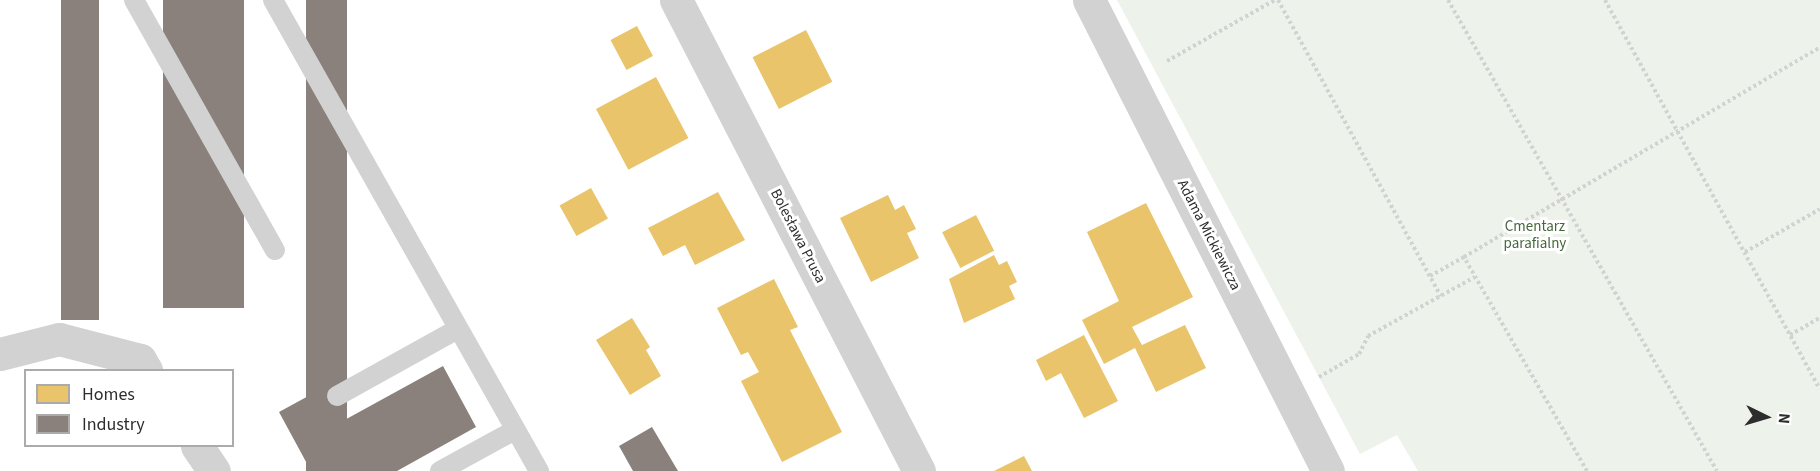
<!DOCTYPE html>
<html>
<head>
<meta charset="utf-8">
<style>
  body { margin:0 }
  #map { position:relative; width:1820px; height:471px; overflow:hidden; background:#fff; font-family:"Source Sans 3",sans-serif }
  div>[style] { position:absolute }
  .green>* { inset:0; background:#edf3eb }
  .homes>* { inset:0; background:#e9c46a; transform-origin:0 0 }
  .industry>* { inset:0; background:#8a817c; transform-origin:0 0 }
  .path>* { height:4px; margin-top:-2px; transform-origin:0; background:repeating-linear-gradient(90deg,#d2d2d2 0 3px,transparent 0 6px) }
  .lane>* { height:20px; margin:-10px; padding:0 10px; transform-origin:10px; border-radius:10px; background:#d2d2d2 }
  .street>* { height:33px; margin:-16.5px; padding:0 16.5px; transform-origin:16.5px; border-radius:16.5px; background:#d2d2d2 }
  span { translate:-50% -50%; white-space:nowrap; text-align:center; line-height:1.15; -webkit-text-stroke:6px #fff; paint-order:stroke }
  .park-label { font-size:15px; color:#46673c }
  .street-label { font-size:15px; color:#2d2d2d }
  .legend { position:absolute; left:24px; top:369px; width:210px; height:78px; box-sizing:border-box; background:#fff; border:2px solid #ababab; margin:0; padding:8px 10px; list-style:none; font-size:18px; color:#2d2d2d }
  .legend li { display:flex; align-items:center; gap:12px; height:30px }
  .legend b { width:30px; border:2px solid #ababab }
  .north { position:absolute; left:1736px; top:387px; width:60px; height:60px; -webkit-text-stroke:4px #fff; paint-order:stroke; rotate:95deg; font-size:16px; font-weight:700; line-height:24px; text-align:center; color:#2d2d2d }
  .north::after { content:''; display:block; margin:auto; width:21px; height:27px; background:#2d2d2d; clip-path:polygon(50% 0,100% 100%,50% 72%,0 100%) }
</style>
</head>
<body>
<div id="map">
  <div class="green">
    <i style="clip-path:polygon(1117px 0,1820px 0,1820px 471px,1418px 471px,1397px 435px,1360px 454px)"></i>
  </div>
  <div class="homes">
    <i style="left:637px;top:26px;width:34px;height:30px;rotate:62deg"></i>
    <i style="left:806px;top:30px;width:58px;height:60px;rotate:63deg"></i>
    <i style="left:656px;top:77px;width:69px;height:68px;rotate:62deg"></i>
    <i style="left:591px;top:188px;width:35px;height:36px;rotate:61deg"></i>
    <i style="clip-path:polygon(718px 192px,745px 240px,695px 265px,685px 245px,663px 256px,648px 228px)"></i>
    <i style="clip-path:polygon(888px 195px,895px 210px,904px 205px,916px 229px,907px 233px,919px 258px,871px 282px,840px 218px)"></i>
    <i style="clip-path:polygon(1146px 203px,1193px 297px,1132px 327px,1142px 345px,1185px 325px,1206px 368px,1156px 392px,1135px 348px,1104px 364px,1082px 320px,1119px 301px,1087px 232px)"></i>
    <i style="left:976px;top:215px;width:40px;height:38px;rotate:63deg"></i>
    <i style="clip-path:polygon(994px 255px,999px 265px,1007px 261px,1017px 282px,1009px 286px,1015px 299px,964px 323px,949px 279px)"></i>
    <i style="clip-path:polygon(774px 279px,798px 327px,790px 330px,842px 432px,782px 462px,741px 381px,759px 372px,748px 352px,741px 355px,717px 308px)"></i>
    <i style="clip-path:polygon(632px 318px,650px 347px,646px 350px,661px 376px,630px 395px,596px 340px)"></i>
    <i style="clip-path:polygon(1084px 335px,1118px 401px,1084px 418px,1061px 373px,1046px 381px,1036px 360px)"></i>
    <i style="clip-path:polygon(1024px 456px,1032px 471px,994px 471px)"></i>
  </div>
  <div class="industry">
    <i style="left:61px;top:0;width:38px;height:320px"></i>
    <i style="left:163px;top:0;width:81px;height:308px"></i>
    <i style="left:306px;top:0;width:41px;height:540px"></i>
    <i style="clip-path:polygon(443px 366px,476px 427px,397px 471px,311px 471px,279px 412px,312px 394px,330px 428px)"></i>
    <i style="clip-path:polygon(652px 427px,678px 471px,633px 471px,619px 446px)"></i>
  </div>
  <div class="path">
    <i style="left:1278px;top:0;width:338px;rotate:61.2deg"></i>
    <i style="left:1448px;top:0;width:542px;rotate:60.27deg"></i>
    <i style="left:1605px;top:0;width:444px;rotate:61.1deg"></i>
    <i style="left:1167px;top:61px;width:124px;rotate:-29.5deg"></i>
    <i style="left:1745px;top:252px;width:86px;rotate:-29.8deg"></i>
    <i style="left:1430px;top:276px;width:39px;rotate:-29deg"></i>
    <i style="left:1790px;top:335px;width:34px;rotate:-30deg"></i>
    <i style="left:1319px;top:377px;width:46px;rotate:-29.9deg"></i>
    <i style="left:1359px;top:354px;width:20px;rotate:-63deg"></i>
    <i style="left:1368px;top:336px;width:122px;rotate:-28.9deg"></i>
    <i style="left:1587px;top:471px;width:247px;rotate:-119.9deg"></i>
    <i style="left:1464px;top:257px;width:413px;rotate:-30.5deg"></i>
  </div>
  <div class="lane">
    <i style="left:134px;top:0;width:287px;rotate:60.6deg"></i>
    <i style="left:273px;top:0;width:541px;rotate:60.54deg"></i>
    <i style="left:337px;top:396px;width:138px;rotate:-29deg"></i>
    <i style="left:440px;top:471px;width:85px;rotate:-28.7deg"></i>
  </div>
  <div class="street">
    <i style="left:676px;top:0;width:530px;rotate:62.71deg"></i>
    <i style="left:1089px;top:0;width:528px;rotate:63.1deg"></i>
    <i style="left:0;top:354px;width:61px;rotate:-14.3deg"></i>
    <i style="left:59px;top:339px;width:84px;rotate:14.5deg"></i>
    <i style="left:140px;top:360px;width:12px;rotate:59deg"></i>
    <i style="left:197px;top:446px;width:30px;rotate:56deg"></i>
  </div>
  <div class="park-label">
    <span style="left:1535px;top:235px">Cmentarz<br>parafialny</span>
  </div>
  <div class="street-label">
    <span style="left:1209px;top:235px;rotate:63deg">Adama Mickiewicza</span>
    <span style="left:798px;top:236px;rotate:63deg">Bolesława Prusa</span>
  </div>
  <ul class="legend">
  <li><b style="height:16px;background:#e9c46a"></b>Homes</li>
  <li><b style="height:16px;background:#8a817c"></b>Industry</li>
  </ul>
  <div class="north">N</div>
</div>
</body>
</html>
